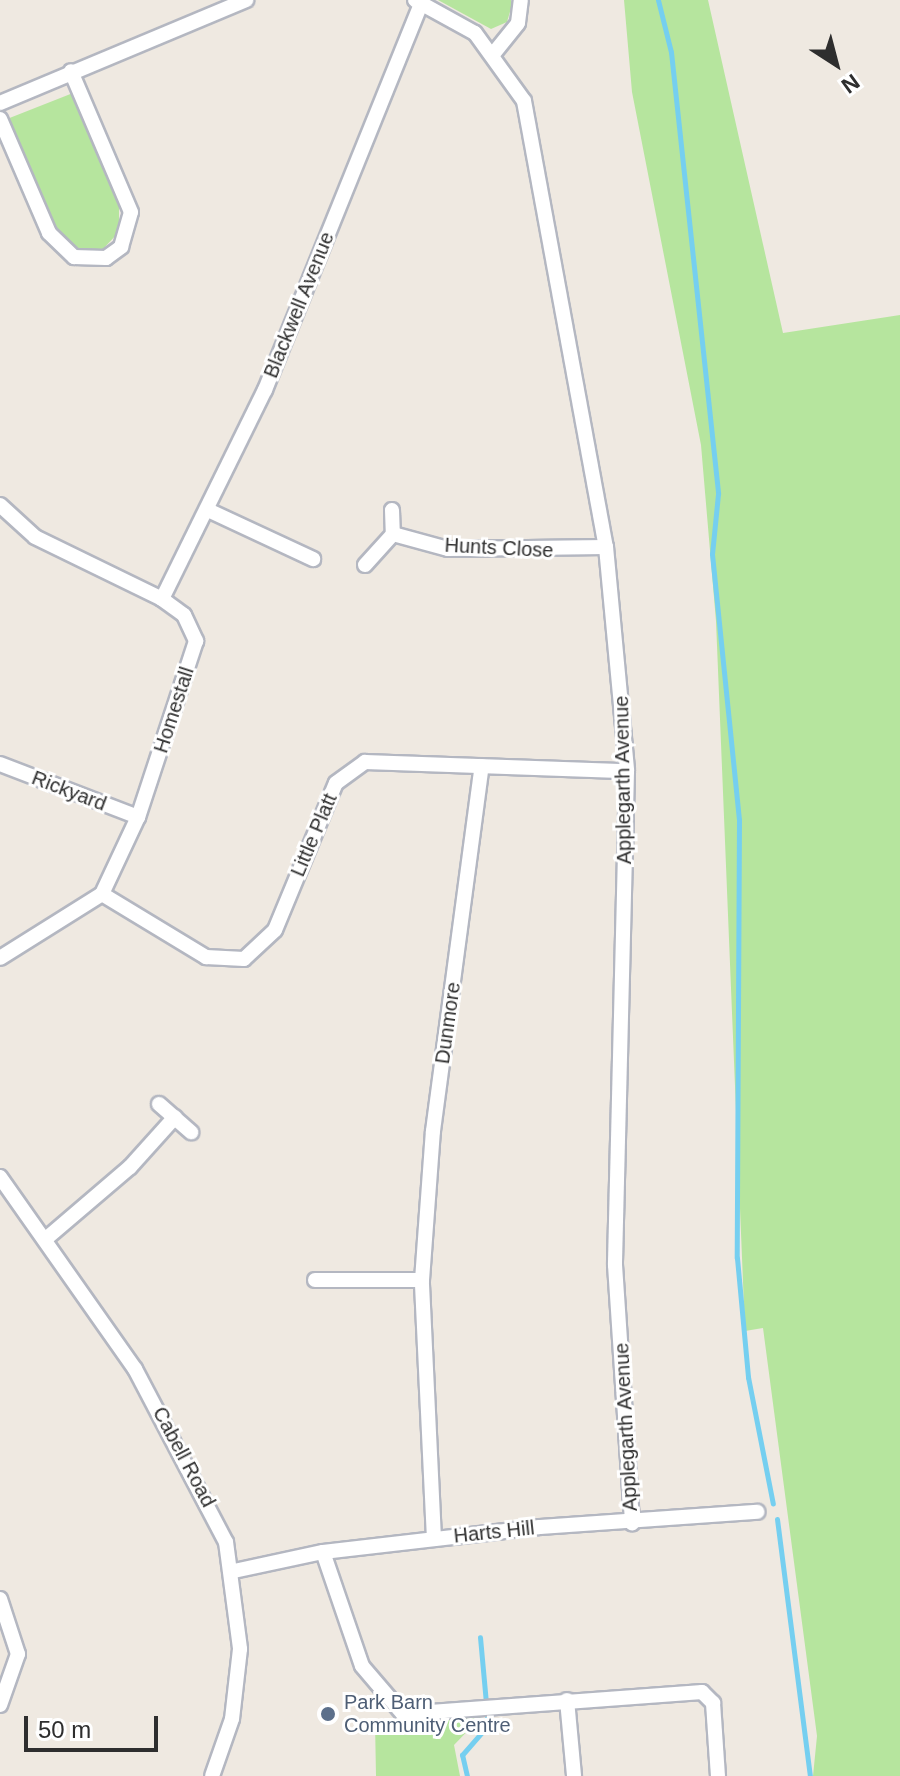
<!DOCTYPE html>
<html>
<head>
<meta charset="utf-8">
<style>
  body { margin:0 }
  #map { position:relative; width:900px; height:1776px; overflow:hidden; background:#efe9e1; font-family:Helvetica,sans-serif }
  div>[style] { position:absolute }
  .green>* { inset:0; background:#b6e59e }
  .stream>* { height:5px; margin:-2.5px; padding:0 2.5px; transform-origin:2.5px; border-radius:2.5px; background:#75cff0 }
  .roads { filter:drop-shadow(2px 0 #b4b7c1) drop-shadow(-2px 0 #b4b7c1) drop-shadow(0 2px #b4b7c1) drop-shadow(0 -2px #b4b7c1) }
  .street>* { height:14px; margin:-7px; padding:0 7px; transform-origin:7px; border-radius:7px; background:#fff }
  .dots>* { width:22px; height:22px; translate:-50% -50%; box-sizing:border-box; border:4px solid #fff; border-radius:50% }
  span { translate:-50% -50%; white-space:nowrap; text-align:center; line-height:1.15; -webkit-text-stroke:6px #fff; paint-order:stroke }
  .street-label { font-size:20px; color:#2e2e2e }
  .service-label { font-size:20px; color:#4e5e75 }
  .left { translate:0 -50%; text-align:left }
  .north { position:absolute; left:796px; top:24px; width:80px; height:80px; -webkit-text-stroke:6px #fff; paint-order:stroke; rotate:144deg; font-size:22px; font-weight:700; line-height:32px; text-align:center; color:#2e2e2e }
  .north::after { content:''; display:block; margin:auto; width:28px; height:36px; background:#2e2e2e; clip-path:polygon(50% 0,100% 100%,50% 72%,0 100%) }
  .scale { position:absolute; left:24px; top:1716px; width:134px; height:36px; box-sizing:border-box; border:4px solid #2e2e2e; border-top:0; padding-left:10px; font-size:24px; line-height:28px; white-space:nowrap; color:#2e2e2e; -webkit-text-stroke:6px #fff; paint-order:stroke }
</style>
</head>
<body>
<div id="map">
  <div class="green">
    <i style="clip-path:polygon(438px 0,511px 0,512px 5px,507px 22px,491px 29px)"></i>
    <i style="clip-path:polygon(624px 0,708px 0,783px 333px,900px 315px,900px 1776px,813px 1776px,817px 1736px,763px 1328px,745px 1331px,716px 621px,701px 445px,632px 92px)"></i>
    <i style="clip-path:polygon(73px 93px,119px 206px,119px 232px,101px 251px,77px 253px,56px 234px,7px 119px)"></i>
    <i style="clip-path:polygon(481px 1717px,454px 1745px,460px 1776px,376px 1776px,375px 1722px)"></i>
  </div>
  <div class="stream">
    <i style="left:658px;top:0;width:54px;rotate:76deg"></i>
    <i style="left:671px;top:52px;width:444px;rotate:83.9deg"></i>
    <i style="left:718px;top:494px;width:60px;rotate:95.7deg"></i>
    <i style="left:712px;top:554px;width:267px;rotate:84.2deg"></i>
    <i style="left:739px;top:820px;width:438px;rotate:90.3deg"></i>
    <i style="left:737px;top:1258px;width:120px;rotate:84.7deg"></i>
    <i style="left:748px;top:1377px;width:129px;rotate:78.9deg"></i>
    <i style="left:777px;top:1519px;width:259px;rotate:82.7deg"></i>
    <i style="left:467px;top:1776px;width:22px;rotate:-103deg"></i>
    <i style="left:462px;top:1755px;width:40px;rotate:-49deg"></i>
    <i style="left:488px;top:1725px;width:88px;rotate:-95.2deg"></i>
  </div>
  <div class="roads">
    <div class="street">
      <i style="left:415px;top:0;width:68px;rotate:28.8deg"></i>
      <i style="left:475px;top:33px;width:84px;rotate:54.2deg"></i>
      <i style="left:524px;top:101px;width:453px;rotate:79.6deg"></i>
      <i style="left:606px;top:547px;width:225px;rotate:84.6deg"></i>
      <i style="left:627px;top:771px;width:494px;rotate:91.4deg"></i>
      <i style="left:615px;top:1265px;width:259px;rotate:86.2deg"></i>
      <i style="left:494px;top:53px;width:38px;rotate:-51deg"></i>
      <i style="left:518px;top:23px;width:23px;rotate:-83deg"></i>
      <i style="left:0;top:103px;width:267px;rotate:-22.7deg"></i>
      <i style="left:0;top:119px;width:124px;rotate:66.7deg"></i>
      <i style="left:49px;top:233px;width:35px;rotate:44deg"></i>
      <i style="left:74px;top:257px;width:32px;rotate:2deg"></i>
      <i style="left:106px;top:258px;width:19px;rotate:-36deg"></i>
      <i style="left:121px;top:247px;width:36px;rotate:-74deg"></i>
      <i style="left:131px;top:212px;width:153px;rotate:-113.1deg"></i>
      <i style="left:0;top:505px;width:47px;rotate:42.4deg"></i>
      <i style="left:35px;top:537px;width:141px;rotate:26deg"></i>
      <i style="left:162px;top:599px;width:27px;rotate:36deg"></i>
      <i style="left:184px;top:615px;width:29px;rotate:65deg"></i>
      <i style="left:196px;top:641px;width:185px;rotate:108.2deg"></i>
      <i style="left:138px;top:817px;width:85px;rotate:115.1deg"></i>
      <i style="left:102px;top:894px;width:120px;rotate:147.9deg"></i>
      <i style="left:392px;top:510px;width:24px;rotate:88deg"></i>
      <i style="left:210px;top:511px;width:114px;rotate:25deg"></i>
      <i style="left:365px;top:565px;width:42px;rotate:-47.9deg"></i>
      <i style="left:393px;top:534px;width:57px;rotate:15.3deg"></i>
      <i style="left:448px;top:549px;width:158px;rotate:-0.7deg"></i>
      <i style="left:162px;top:599px;width:233px;rotate:-63.8deg"></i>
      <i style="left:265px;top:390px;width:417px;rotate:-68deg"></i>
      <i style="left:0;top:764px;width:148px;rotate:21deg"></i>
      <i style="left:102px;top:894px;width:122px;rotate:31.2deg"></i>
      <i style="left:206px;top:957px;width:38px;rotate:3deg"></i>
      <i style="left:244px;top:959px;width:42px;rotate:-43.1deg"></i>
      <i style="left:275px;top:930px;width:159px;rotate:-67.5deg"></i>
      <i style="left:336px;top:783px;width:36px;rotate:-36deg"></i>
      <i style="left:365px;top:762px;width:262px;rotate:2deg"></i>
      <i style="left:159px;top:1104px;width:43px;rotate:41.2deg"></i>
      <i style="left:0;top:1177px;width:235px;rotate:54.9deg"></i>
      <i style="left:135px;top:1369px;width:195px;rotate:62.3deg"></i>
      <i style="left:226px;top:1542px;width:108px;rotate:82.5deg"></i>
      <i style="left:240px;top:1649px;width:70px;rotate:96.5deg"></i>
      <i style="left:232px;top:1719px;width:60px;rotate:109.3deg"></i>
      <i style="left:48px;top:1237px;width:108px;rotate:-40.5deg"></i>
      <i style="left:130px;top:1167px;width:67px;rotate:-48deg"></i>
      <i style="left:315px;top:1280px;width:107px"></i>
      <i style="left:434px;top:1539px;width:259px;rotate:-92.7deg"></i>
      <i style="left:422px;top:1280px;width:149px;rotate:-85.8deg"></i>
      <i style="left:433px;top:1131px;width:368px;rotate:-82.4deg"></i>
      <i style="left:323px;top:1552px;width:120px;rotate:71.1deg"></i>
      <i style="left:362px;top:1666px;width:63px;rotate:49.5deg"></i>
      <i style="left:403px;top:1714px;width:300px;rotate:-4.2deg"></i>
      <i style="left:702px;top:1692px;width:16px;rotate:45deg"></i>
      <i style="left:713px;top:1703px;width:73px;rotate:86.1deg"></i>
      <i style="left:234px;top:1571px;width:91px;rotate:-12.1deg"></i>
      <i style="left:323px;top:1552px;width:218px;rotate:-6.6deg"></i>
      <i style="left:540px;top:1527px;width:218px;rotate:-4deg"></i>
      <i style="left:0;top:1599px;width:58px;rotate:71.9deg"></i>
      <i style="left:18px;top:1654px;width:54px;rotate:109.4deg"></i>
      <i style="left:567px;top:1700px;width:76px;rotate:84.7deg"></i>
    </div>
  </div>
  <div class="dots">
    <i style="left:328px;top:1714px;background:#5c6f8a"></i>
  </div>
  <div class="street-label">
    <span style="left:299px;top:305px;rotate:-68deg">Blackwell Avenue</span>
    <span style="left:499px;top:548px;rotate:3deg">Hunts Close</span>
    <span style="left:174px;top:710px;rotate:-72deg">Homestall</span>
    <span style="left:623px;top:780px;rotate:-91deg">Applegarth Avenue</span>
    <span style="left:69px;top:791px;rotate:21deg">Rickyard</span>
    <span style="left:314px;top:835px;rotate:-67deg">Little Platt</span>
    <span style="left:448px;top:1023px;rotate:-82deg">Dunmore</span>
    <span style="left:626px;top:1427px;rotate:-93deg">Applegarth Avenue</span>
    <span style="left:184px;top:1457px;rotate:62deg">Cabell Road</span>
    <span style="left:494px;top:1532px;rotate:-6deg">Harts Hill</span>
  </div>
  <div class="service-label">
    <span class="left" style="left:344px;top:1714px">Park Barn<br>Community Centre</span>
  </div>
  <div class="north">N</div>
  <div class="scale">50 m</div>
</div>
</body>
</html>
